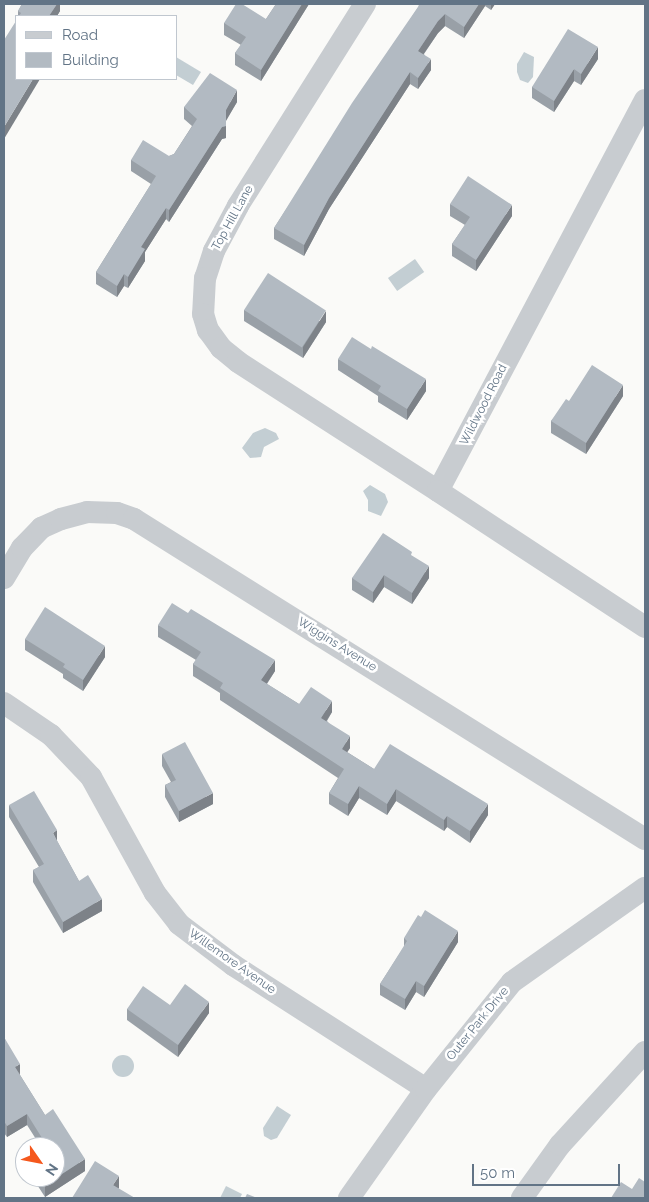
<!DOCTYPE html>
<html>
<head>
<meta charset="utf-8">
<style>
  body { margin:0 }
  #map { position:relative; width:649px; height:1202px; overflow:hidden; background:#fafaf8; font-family:Raleway,sans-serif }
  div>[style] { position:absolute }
  .water>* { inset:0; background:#c3ced3; transform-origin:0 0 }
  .round { border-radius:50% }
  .minor>* { height:22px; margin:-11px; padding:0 11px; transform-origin:11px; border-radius:11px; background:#c8ccd0 }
  .wall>* { inset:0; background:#99a0a7 }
  .shaded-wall>* { inset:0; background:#7d8288 }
  .building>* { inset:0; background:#b2bac2; transform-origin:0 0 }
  span { translate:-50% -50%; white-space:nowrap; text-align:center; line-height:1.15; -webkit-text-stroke:5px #fff; paint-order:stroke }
  .street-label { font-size:12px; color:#627486 }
  .frame { position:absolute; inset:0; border:5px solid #627486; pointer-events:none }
  .legend { position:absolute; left:15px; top:15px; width:162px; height:65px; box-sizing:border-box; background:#fff; border:1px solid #c0c7cf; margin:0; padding:6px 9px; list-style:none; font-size:15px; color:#627486 }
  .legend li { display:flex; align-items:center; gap:10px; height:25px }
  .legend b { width:25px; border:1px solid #c0c7cf }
  .north { position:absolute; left:15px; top:1137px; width:50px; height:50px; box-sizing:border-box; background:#fff; border:1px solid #c0c7cf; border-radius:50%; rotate:123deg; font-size:14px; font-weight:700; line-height:20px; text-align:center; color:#627486 }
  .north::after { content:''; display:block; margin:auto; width:18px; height:22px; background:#f5581d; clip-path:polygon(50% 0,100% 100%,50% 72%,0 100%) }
  .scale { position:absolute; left:472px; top:1164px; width:148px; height:22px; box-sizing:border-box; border:2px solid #627486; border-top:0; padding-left:6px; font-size:15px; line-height:18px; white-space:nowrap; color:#627486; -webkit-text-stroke:4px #fff; paint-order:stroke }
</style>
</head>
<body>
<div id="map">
  <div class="water">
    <i style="clip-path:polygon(524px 52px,534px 57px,533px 77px,528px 83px,520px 80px,517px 72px,517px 64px)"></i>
    <i style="clip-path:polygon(176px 57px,201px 72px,193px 85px,176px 75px)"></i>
    <i style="left:415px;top:259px;width:16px;height:33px;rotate:55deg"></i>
    <i style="clip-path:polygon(265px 428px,276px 433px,279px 439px,264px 447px,261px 457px,250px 458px,242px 448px,253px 433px)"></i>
    <i style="clip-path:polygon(370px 485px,385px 494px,388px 502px,381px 516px,368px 511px,368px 500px,363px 491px)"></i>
    <i class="round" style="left:112px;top:1055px;width:22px;height:22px"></i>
    <i style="clip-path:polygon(277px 1106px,291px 1115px,277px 1138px,271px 1140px,264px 1136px,263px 1128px)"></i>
    <i style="clip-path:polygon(226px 1186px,242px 1194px,240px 1198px,220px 1198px)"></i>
  </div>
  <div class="minor">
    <i style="left:365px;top:4px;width:239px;rotate:122.2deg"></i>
    <i style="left:238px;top:206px;width:51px;rotate:118.1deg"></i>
    <i style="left:214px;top:251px;width:28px;rotate:108deg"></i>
    <i style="left:205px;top:278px;width:36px;rotate:93deg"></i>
    <i style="left:203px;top:314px;width:17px;rotate:73deg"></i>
    <i style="left:208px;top:330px;width:22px;rotate:54deg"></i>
    <i style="left:221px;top:348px;width:22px;rotate:39deg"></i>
    <i style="left:238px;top:362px;width:238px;rotate:32.8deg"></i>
    <i style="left:645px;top:100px;width:442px;rotate:117.9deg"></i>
    <i style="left:438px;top:491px;width:248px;rotate:33.3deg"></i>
    <i style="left:4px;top:578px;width:35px;rotate:-59deg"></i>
    <i style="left:22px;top:548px;width:28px;rotate:-46deg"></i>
    <i style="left:41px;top:528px;width:22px;rotate:-24deg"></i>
    <i style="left:61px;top:519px;width:27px;rotate:-15deg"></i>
    <i style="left:87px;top:512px;width:30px;rotate:2deg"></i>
    <i style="left:117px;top:513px;width:18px;rotate:19deg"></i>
    <i style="left:134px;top:519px;width:603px;rotate:32.06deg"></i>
    <i style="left:4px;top:703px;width:57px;rotate:34.2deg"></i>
    <i style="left:51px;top:735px;width:58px;rotate:46.4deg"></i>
    <i style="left:91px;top:777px;width:132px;rotate:61.1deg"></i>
    <i style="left:155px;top:893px;width:39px;rotate:52deg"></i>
    <i style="left:179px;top:924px;width:68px;rotate:37.2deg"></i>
    <i style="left:233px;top:965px;width:229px;rotate:32.7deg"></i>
    <i style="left:349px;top:1198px;width:133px;rotate:-54.8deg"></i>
    <i style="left:426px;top:1089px;width:137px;rotate:-51.2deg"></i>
    <i style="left:512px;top:982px;width:163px;rotate:-35.3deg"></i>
    <i style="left:522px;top:1198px;width:65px;rotate:-54.4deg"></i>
    <i style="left:560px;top:1145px;width:126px;rotate:-47.6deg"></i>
  </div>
  <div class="wall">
    <i style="clip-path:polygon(22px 4px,61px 4px,60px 5px,60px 11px,57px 16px,18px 16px,18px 11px)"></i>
    <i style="clip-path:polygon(276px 4px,309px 4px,261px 81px,235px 65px,235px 53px,241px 45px,224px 35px,224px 23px,266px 19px)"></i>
    <i style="clip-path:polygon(418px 4px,495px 4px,491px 10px,485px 6px,464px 38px,445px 26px,438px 33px,424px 54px,431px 70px,418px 89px,410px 84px,329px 209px,304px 256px,274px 239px,274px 228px,419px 6px)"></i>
    <i style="clip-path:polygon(598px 59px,581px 85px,574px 81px,554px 112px,532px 98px,532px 87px)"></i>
    <i style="clip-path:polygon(237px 102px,226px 120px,226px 138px,222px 139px,169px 222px,166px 219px,145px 252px,145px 261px,128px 288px,124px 286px,117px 297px,96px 284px,96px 272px,151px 184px,131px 171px,131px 160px,169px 156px,174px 154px,192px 126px,184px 119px,184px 107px)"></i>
    <i style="clip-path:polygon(450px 204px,512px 216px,476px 271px,452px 256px,452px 244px,465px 225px,450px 216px)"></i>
    <i style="clip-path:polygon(244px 310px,326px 322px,303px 358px,244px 321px)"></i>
    <i style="clip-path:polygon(338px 359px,426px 391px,407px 420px,378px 402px,378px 396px,338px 370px)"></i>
    <i style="clip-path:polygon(623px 396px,586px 454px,551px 433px,551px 421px,569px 401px)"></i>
    <i style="clip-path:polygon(412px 556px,429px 578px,412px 604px,384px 587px,373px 603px,352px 590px,352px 578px)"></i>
    <i style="clip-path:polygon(158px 625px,275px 671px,267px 684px,299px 704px,332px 712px,327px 721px,350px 748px,347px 752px,374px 769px,488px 815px,470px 843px,447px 827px,444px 831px,396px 801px,387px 815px,359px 798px,348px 816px,329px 804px,329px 793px,338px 778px,220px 700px,220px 693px,193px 676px,193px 664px,196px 660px,158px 637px)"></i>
    <i style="clip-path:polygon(25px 639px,105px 657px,83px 691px,63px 678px,63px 674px,25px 650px)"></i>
    <i style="clip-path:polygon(162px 754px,213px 804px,179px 822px,165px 797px,165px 785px,171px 782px,162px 766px)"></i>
    <i style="clip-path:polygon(9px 805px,57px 841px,79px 881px,102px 911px,63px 933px,33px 882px,33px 870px,39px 867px,9px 817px)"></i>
    <i style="clip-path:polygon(404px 938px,458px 942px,424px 997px,416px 992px,405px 1010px,380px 995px,380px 984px,404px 947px)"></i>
    <i style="clip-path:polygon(170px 1005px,209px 1013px,178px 1057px,127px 1020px,127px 1009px)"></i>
    <i style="clip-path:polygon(4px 1037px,20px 1075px,45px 1115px,85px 1171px,45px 1197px,32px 1177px,55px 1177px,55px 1147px,41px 1147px,27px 1125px,7px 1137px,4px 1133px)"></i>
  </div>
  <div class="shaded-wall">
    <i style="clip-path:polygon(57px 4px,61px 4px,60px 5px,60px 11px,57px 16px,49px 16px)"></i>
    <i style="clip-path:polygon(302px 4px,309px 4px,261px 81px,261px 70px)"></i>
    <i style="clip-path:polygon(479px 4px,485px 4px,485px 6px,464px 38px,464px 27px)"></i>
    <i style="clip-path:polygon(491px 4px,495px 4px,491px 10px)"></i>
    <i style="clip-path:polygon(445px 14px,445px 26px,438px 33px,418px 62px,418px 51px,438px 21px)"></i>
    <i style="clip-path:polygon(598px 47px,598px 59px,581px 85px,581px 74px)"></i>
    <i style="clip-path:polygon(431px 59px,431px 70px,418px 89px,418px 78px)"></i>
    <i style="clip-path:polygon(574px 69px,574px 81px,554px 112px,554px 101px)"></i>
    <i style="clip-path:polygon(410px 72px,410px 84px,329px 209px,304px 256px,304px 245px,329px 198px)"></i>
    <i style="clip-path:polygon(33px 79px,40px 79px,4px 139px,4px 127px)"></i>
    <i style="clip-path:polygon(237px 90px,237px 102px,226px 121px,226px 110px)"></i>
    <i style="clip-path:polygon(226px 126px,226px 138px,222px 139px,169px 222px,169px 210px,222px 127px)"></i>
    <i style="clip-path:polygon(512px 205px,512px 216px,476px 271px,476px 260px)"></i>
    <i style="clip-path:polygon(166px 208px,166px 219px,145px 252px,145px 261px,128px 288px,128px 277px,141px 247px)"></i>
    <i style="clip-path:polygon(124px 274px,124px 286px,117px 297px,117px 286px)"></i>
    <i style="clip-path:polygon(326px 311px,326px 322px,303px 358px,303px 347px)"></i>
    <i style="clip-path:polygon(426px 379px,426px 391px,407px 420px,407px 409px)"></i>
    <i style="clip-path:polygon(623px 385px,623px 396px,586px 454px,586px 443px)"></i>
    <i style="clip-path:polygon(429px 566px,429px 578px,412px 604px,412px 593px)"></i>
    <i style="clip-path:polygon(384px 575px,384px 587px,373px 603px,373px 592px)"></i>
    <i style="clip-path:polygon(105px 646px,105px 657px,83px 691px,83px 680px)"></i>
    <i style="clip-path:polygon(275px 660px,275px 671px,261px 692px,261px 680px)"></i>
    <i style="clip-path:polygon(332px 701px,332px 712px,321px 729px,321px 718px)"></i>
    <i style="clip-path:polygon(350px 736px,350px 748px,342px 760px,342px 749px)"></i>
    <i style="clip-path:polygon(359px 786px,359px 798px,348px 816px,348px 804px)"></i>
    <i style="clip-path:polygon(396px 789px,396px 801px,387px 815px,387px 804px)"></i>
    <i style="clip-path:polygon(213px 793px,213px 804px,179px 822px,179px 811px)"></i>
    <i style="clip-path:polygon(488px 804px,488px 815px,470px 843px,470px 831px)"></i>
    <i style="clip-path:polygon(447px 816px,447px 827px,444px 831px,444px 820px)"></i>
    <i style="clip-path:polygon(57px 830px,57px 842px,53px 833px)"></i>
    <i style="clip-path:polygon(102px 899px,102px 911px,63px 933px,63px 922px)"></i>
    <i style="clip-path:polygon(458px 931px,458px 942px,424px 997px,424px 986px)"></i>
    <i style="clip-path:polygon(416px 981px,416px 992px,405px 1010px,405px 999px)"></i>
    <i style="clip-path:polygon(209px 1002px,209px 1013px,178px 1057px,178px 1045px)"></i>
    <i style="clip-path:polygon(20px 1064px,20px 1075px,15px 1067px)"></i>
    <i style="clip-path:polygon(27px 1114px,27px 1125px,7px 1137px,7px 1126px)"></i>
    <i style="clip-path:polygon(85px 1159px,85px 1171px,45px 1197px,45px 1185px)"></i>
    <i style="clip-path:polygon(119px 1176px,119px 1188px,113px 1196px,113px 1185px)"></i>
  </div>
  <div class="building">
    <i style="clip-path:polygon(22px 4px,57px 4px,49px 16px,19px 16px,21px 13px,18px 11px)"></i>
    <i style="clip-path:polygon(236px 4px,242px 4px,266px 19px,276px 4px,302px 4px,261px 70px,235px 53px,246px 37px,224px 23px)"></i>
    <i style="clip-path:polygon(420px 4px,479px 4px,464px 27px,445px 14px,438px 21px,418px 51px,431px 59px,418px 78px,410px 72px,329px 198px,304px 245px,274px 228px,352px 103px)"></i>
    <i style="clip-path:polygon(16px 21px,16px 79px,33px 79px,4px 127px,4px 40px)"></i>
    <i style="clip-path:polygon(568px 29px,598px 47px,581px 74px,574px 69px,554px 101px,532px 87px)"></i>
    <i style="clip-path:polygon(210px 73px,237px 90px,226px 110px,226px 126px,222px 127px,169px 210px,166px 208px,141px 247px,145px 249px,128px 277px,124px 274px,117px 286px,96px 272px,156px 176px,131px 160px,143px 140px,169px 156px,174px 154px,197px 119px,184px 107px)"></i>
    <i style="clip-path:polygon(468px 176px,512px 205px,476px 260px,452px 244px,470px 217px,450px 204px)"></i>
    <i style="left:268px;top:273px;width:69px;height:44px;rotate:33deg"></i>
    <i style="clip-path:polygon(352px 337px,371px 349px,372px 346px,426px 379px,407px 409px,378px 391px,381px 386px,338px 359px)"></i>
    <i style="clip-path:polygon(592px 365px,623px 385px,586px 443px,551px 421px,566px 399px,569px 401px)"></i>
    <i style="clip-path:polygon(383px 533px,412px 552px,411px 555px,429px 566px,412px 593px,384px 575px,373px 592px,352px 578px)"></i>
    <i style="clip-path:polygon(172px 603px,188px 613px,191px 609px,275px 660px,261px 680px,299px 704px,311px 687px,332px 701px,321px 718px,350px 736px,342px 749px,374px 769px,390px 744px,488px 804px,470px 831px,447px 816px,444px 820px,396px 789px,387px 804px,359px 786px,348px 804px,329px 793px,344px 769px,220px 688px,223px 683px,193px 664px,201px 652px,158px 625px)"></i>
    <i style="clip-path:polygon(45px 607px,105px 646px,83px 680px,63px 667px,65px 664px,25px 639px)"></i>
    <i style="clip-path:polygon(185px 742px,213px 793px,179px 811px,165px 785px,176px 780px,162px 754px)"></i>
    <i style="clip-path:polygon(34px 791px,57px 830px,53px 833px,79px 881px,88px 875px,102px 899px,63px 922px,33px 870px,44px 864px,9px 805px)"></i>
    <i style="clip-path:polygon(425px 910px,458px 931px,424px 986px,416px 981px,405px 999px,380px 984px,407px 941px,404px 938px,418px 915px,421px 917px)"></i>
    <i style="clip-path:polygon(185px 984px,209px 1002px,178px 1045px,127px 1009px,143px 986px,170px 1005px)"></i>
    <i style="clip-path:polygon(4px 1037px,20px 1064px,15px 1067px,45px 1115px,53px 1109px,85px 1159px,45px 1185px,40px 1177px,55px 1177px,55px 1147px,46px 1147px,47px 1146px,27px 1114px,7px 1126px,4px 1121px)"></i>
    <i style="clip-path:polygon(95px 1161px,119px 1176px,113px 1185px,135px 1198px,72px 1198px)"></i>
    <i style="clip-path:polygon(639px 1178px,645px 1182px,645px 1198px,611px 1198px,621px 1182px,632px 1189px)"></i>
    <i style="clip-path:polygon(247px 1194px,257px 1198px,245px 1198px)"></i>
  </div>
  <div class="street-label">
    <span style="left:233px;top:218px;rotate:-61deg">Top Hill Lane</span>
    <span style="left:484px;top:405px;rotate:-63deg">Wildwood Road</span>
    <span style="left:337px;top:645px;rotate:32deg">Wiggins Avenue</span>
    <span style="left:232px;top:962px;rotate:35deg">Willemore Avenue</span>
    <span style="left:478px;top:1024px;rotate:-51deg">Outer Park Drive</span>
  </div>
  <div class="frame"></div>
  <ul class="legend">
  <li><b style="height:6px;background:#c8ccd0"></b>Road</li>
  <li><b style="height:14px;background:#b2bac2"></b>Building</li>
  </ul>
  <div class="north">N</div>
  <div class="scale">50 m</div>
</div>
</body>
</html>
